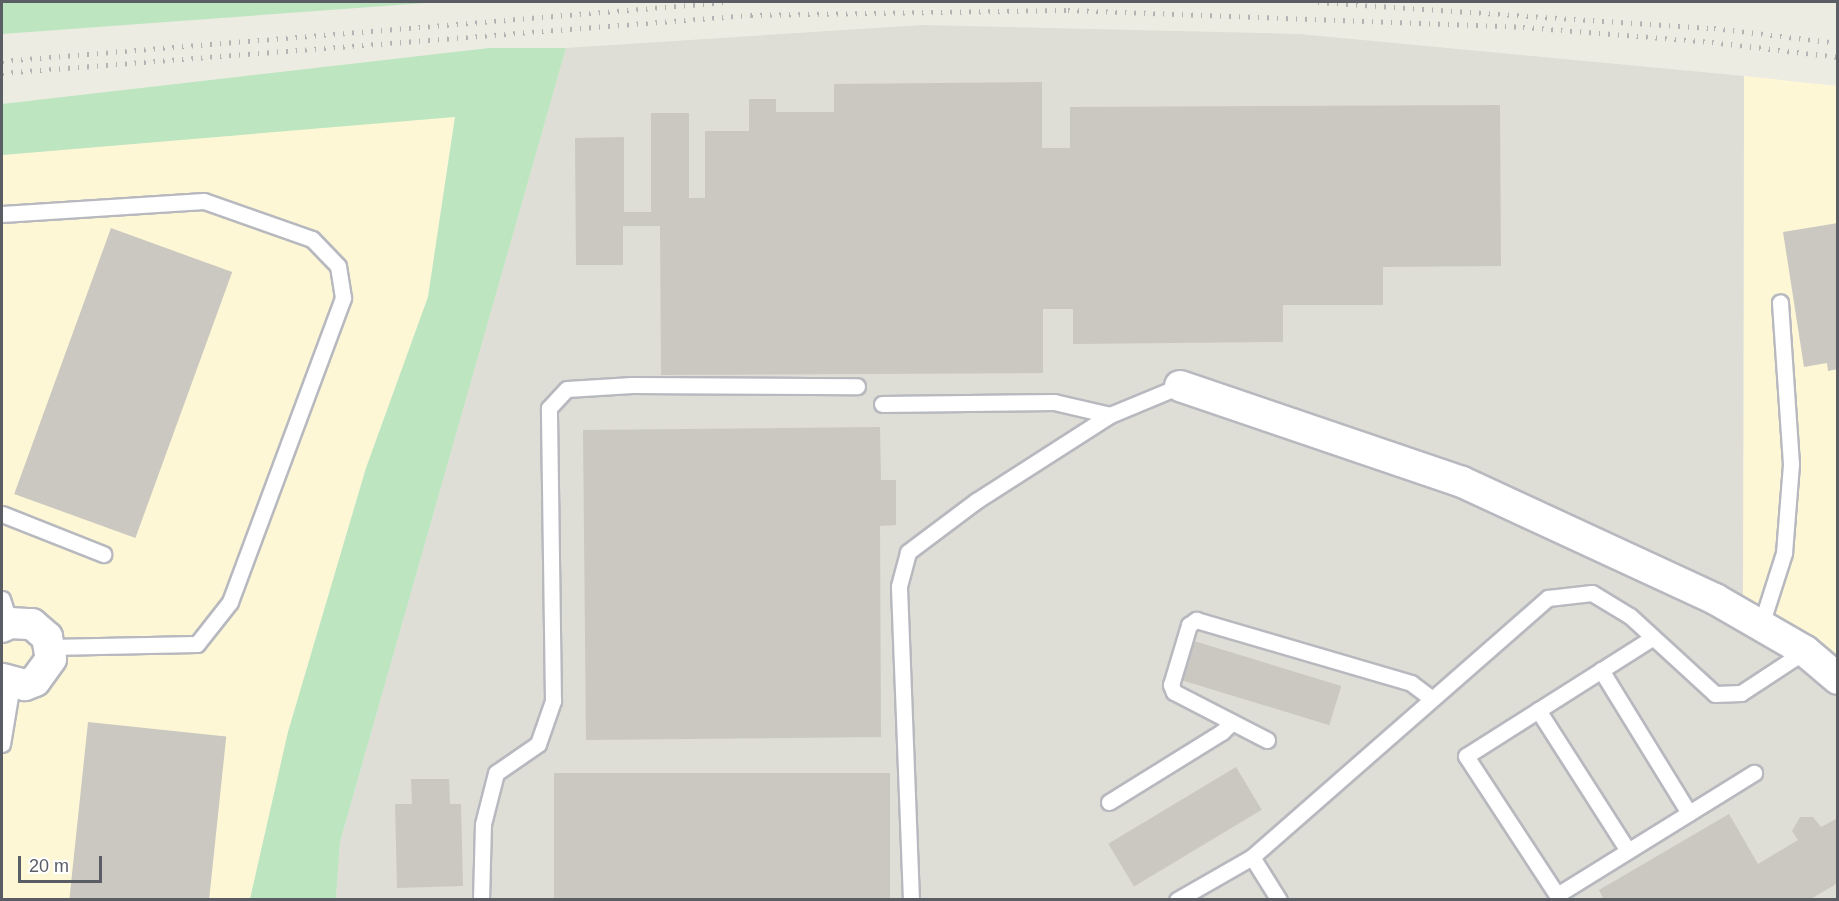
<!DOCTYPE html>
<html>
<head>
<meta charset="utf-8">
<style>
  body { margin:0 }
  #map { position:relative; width:1839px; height:901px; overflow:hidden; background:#edece2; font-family:Helvetica,sans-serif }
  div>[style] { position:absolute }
  .commercial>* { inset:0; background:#fef7d6 }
  .industrial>* { inset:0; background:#deddd6 }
  .green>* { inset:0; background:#bde6c0 }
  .building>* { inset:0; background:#cac8c1; transform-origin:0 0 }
  .roads { filter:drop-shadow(2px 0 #b7b9bf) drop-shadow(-2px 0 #b7b9bf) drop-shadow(0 2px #b7b9bf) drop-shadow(0 -2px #b7b9bf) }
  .service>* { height:15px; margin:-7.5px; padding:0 7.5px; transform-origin:7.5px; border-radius:7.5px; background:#fff }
  .minor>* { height:30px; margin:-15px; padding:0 15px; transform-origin:15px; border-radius:15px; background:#fff }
  .rail>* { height:4.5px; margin-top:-2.25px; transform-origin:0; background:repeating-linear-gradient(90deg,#b3b4b4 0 1.5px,transparent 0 9.5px) }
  span { translate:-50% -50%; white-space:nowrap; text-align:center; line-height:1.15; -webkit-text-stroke:4.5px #fff; paint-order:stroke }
  .frame { position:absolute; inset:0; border:3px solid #5a5d63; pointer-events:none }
  .scale { position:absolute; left:18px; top:856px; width:84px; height:27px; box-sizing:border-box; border:3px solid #5a5d63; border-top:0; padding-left:8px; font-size:18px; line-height:21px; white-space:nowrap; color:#5a5d63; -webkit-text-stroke:4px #fff; paint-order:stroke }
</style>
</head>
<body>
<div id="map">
  <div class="commercial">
    <i style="clip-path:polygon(1744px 76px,1837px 86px,1837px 674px,1743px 597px)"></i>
    <i style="clip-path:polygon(455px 116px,428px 297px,366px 468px,288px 732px,250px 899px,2px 900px,2px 155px)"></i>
  </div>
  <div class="industrial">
    <i style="clip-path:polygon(923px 25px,1299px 34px,1744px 76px,1743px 597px,1837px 674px,1837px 899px,336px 900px,340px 842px,566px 48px)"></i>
  </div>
  <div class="green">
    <i style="clip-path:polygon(2px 2px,439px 2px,2px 34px)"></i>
    <i style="clip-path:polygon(489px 48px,566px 48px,340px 842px,336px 899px,250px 899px,288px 732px,366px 468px,428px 297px,455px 117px,2px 155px,2px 104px)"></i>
  </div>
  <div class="building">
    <i style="clip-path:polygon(1042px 82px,1042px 148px,1070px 148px,1070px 107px,1500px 105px,1501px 266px,1383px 267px,1383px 305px,1283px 305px,1283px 342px,1073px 344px,1073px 309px,1043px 309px,1043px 373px,661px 375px,660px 226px,623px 226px,623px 265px,576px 265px,575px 138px,624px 137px,624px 212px,651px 212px,651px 113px,689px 113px,689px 198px,705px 198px,705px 131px,749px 131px,749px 99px,776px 99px,776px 112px,834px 112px,834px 84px)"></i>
    <i style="clip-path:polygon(1838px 223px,1838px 369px,1828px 371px,1827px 363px,1804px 367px,1783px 232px)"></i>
    <i style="left:111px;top:228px;width:129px;height:283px;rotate:20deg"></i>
    <i style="clip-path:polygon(880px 427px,881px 480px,896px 480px,896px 525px,880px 526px,881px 737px,586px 740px,583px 430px)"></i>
    <i style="left:1194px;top:641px;width:154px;height:41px;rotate:17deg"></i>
    <i style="left:88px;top:722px;width:139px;height:179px;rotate:6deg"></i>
    <i style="left:1236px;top:767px;width:50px;height:149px;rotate:59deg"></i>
    <i style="left:890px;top:773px;width:127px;height:336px;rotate:90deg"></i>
    <i style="clip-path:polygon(411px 779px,449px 779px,450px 804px,461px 804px,463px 886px,397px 888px,395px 804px,412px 804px)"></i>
    <i style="clip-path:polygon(1729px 814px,1758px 864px,1798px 840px,1792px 831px,1800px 817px,1813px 817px,1821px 827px,1838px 818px,1838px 883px,1809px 900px,1604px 900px,1599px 890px)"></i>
  </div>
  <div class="roads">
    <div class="service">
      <i style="left:2px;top:214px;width:202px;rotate:-3.7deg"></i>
      <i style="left:204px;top:201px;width:114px;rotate:19.4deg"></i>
      <i style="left:312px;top:239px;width:37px;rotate:46deg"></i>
      <i style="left:338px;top:266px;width:32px;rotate:81deg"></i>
      <i style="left:343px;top:298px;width:324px;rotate:110.4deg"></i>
      <i style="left:230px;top:602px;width:53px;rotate:128.2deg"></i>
      <i style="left:197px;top:644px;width:147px;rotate:178.8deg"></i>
      <i style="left:882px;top:404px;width:172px;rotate:-0.7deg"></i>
      <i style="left:1054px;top:402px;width:57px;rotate:13.1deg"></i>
      <i style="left:2px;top:514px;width:109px;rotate:21.6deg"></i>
      <i style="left:2px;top:599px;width:25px;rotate:72deg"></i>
      <i style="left:1761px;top:625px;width:76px;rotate:-72.3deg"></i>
      <i style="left:1784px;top:553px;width:89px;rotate:-85.5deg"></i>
      <i style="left:1791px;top:464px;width:162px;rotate:-93.9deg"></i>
      <i style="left:1652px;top:638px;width:220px;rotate:147.6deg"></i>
      <i style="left:1466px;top:756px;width:166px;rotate:56.8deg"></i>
      <i style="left:1557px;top:895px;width:232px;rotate:-31.8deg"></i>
      <i style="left:1601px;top:670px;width:168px;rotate:58.4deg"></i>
      <i style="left:1538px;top:710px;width:167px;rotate:57.4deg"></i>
      <i style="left:1267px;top:740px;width:105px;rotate:-152.7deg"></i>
      <i style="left:1174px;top:692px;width:8px;rotate:-113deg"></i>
      <i style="left:1171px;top:685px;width:63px;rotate:-73.3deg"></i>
      <i style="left:1189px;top:625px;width:9px;rotate:-36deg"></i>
      <i style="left:1196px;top:620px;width:224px;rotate:16.3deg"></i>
      <i style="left:1411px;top:683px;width:25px;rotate:37deg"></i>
      <i style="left:2px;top:744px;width:61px;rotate:-80.5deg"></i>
      <i style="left:1109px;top:802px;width:133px;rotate:-31.8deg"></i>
      <i style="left:1222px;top:732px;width:14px;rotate:-45deg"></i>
      <i style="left:1252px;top:857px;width:51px;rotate:57.9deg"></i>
      <i style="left:481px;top:900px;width:76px;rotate:-88.5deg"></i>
      <i style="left:483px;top:824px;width:53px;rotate:-75.7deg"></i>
      <i style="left:496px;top:773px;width:51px;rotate:-34.6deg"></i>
      <i style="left:538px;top:744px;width:46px;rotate:-70.8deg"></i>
      <i style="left:553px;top:701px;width:293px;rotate:-90.8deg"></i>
      <i style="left:549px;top:408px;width:26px;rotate:-47deg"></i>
      <i style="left:567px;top:389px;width:65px;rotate:-3.5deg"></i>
      <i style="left:632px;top:385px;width:225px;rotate:0.3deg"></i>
      <i style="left:911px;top:900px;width:314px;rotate:-92.2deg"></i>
      <i style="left:899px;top:586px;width:35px;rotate:-75deg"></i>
      <i style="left:908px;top:552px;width:85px;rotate:-36.9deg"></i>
      <i style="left:976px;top:501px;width:159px;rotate:-32.7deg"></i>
      <i style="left:1110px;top:415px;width:76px;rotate:-22.5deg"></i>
      <i style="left:1177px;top:900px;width:86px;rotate:-29.8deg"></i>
      <i style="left:1252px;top:857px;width:393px;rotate:-41.2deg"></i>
      <i style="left:1548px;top:598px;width:44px;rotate:-6.5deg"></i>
      <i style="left:1592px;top:593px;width:44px;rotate:31.2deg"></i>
      <i style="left:1630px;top:616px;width:115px;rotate:42.5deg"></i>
      <i style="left:1715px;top:694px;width:26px;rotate:-2deg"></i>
      <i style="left:1741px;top:693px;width:77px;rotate:-33.3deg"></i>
    </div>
    <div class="minor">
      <i style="left:1180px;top:386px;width:298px;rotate:18.8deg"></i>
      <i style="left:1462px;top:482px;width:279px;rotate:24.8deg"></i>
      <i style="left:1715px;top:599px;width:104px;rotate:30deg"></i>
      <i style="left:1805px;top:651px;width:43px;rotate:40.3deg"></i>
      <i style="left:2px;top:627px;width:9px;rotate:-27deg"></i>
      <i style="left:10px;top:623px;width:22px;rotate:3deg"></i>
      <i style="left:32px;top:624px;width:20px;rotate:41deg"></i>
      <i style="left:47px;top:637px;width:22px;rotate:80deg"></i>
      <i style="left:51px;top:659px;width:27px;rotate:126deg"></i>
      <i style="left:35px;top:681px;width:11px;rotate:158deg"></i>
      <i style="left:25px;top:685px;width:24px;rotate:-165deg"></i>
    </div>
  </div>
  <div class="rail">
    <i style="left:1318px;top:2px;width:397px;rotate:3.8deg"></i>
    <i style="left:1714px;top:28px;width:125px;rotate:6.9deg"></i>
    <i style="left:2px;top:61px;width:728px;rotate:-4.65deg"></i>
    <i style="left:2px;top:73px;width:751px;rotate:-4.43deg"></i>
    <i style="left:751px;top:15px;width:317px;rotate:-0.9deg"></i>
    <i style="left:1068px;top:10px;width:455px;rotate:2.1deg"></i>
    <i style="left:1523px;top:27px;width:190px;rotate:4.5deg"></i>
    <i style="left:1712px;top:42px;width:127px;rotate:6.8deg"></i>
  </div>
  <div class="frame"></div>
  <div class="scale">20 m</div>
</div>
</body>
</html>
